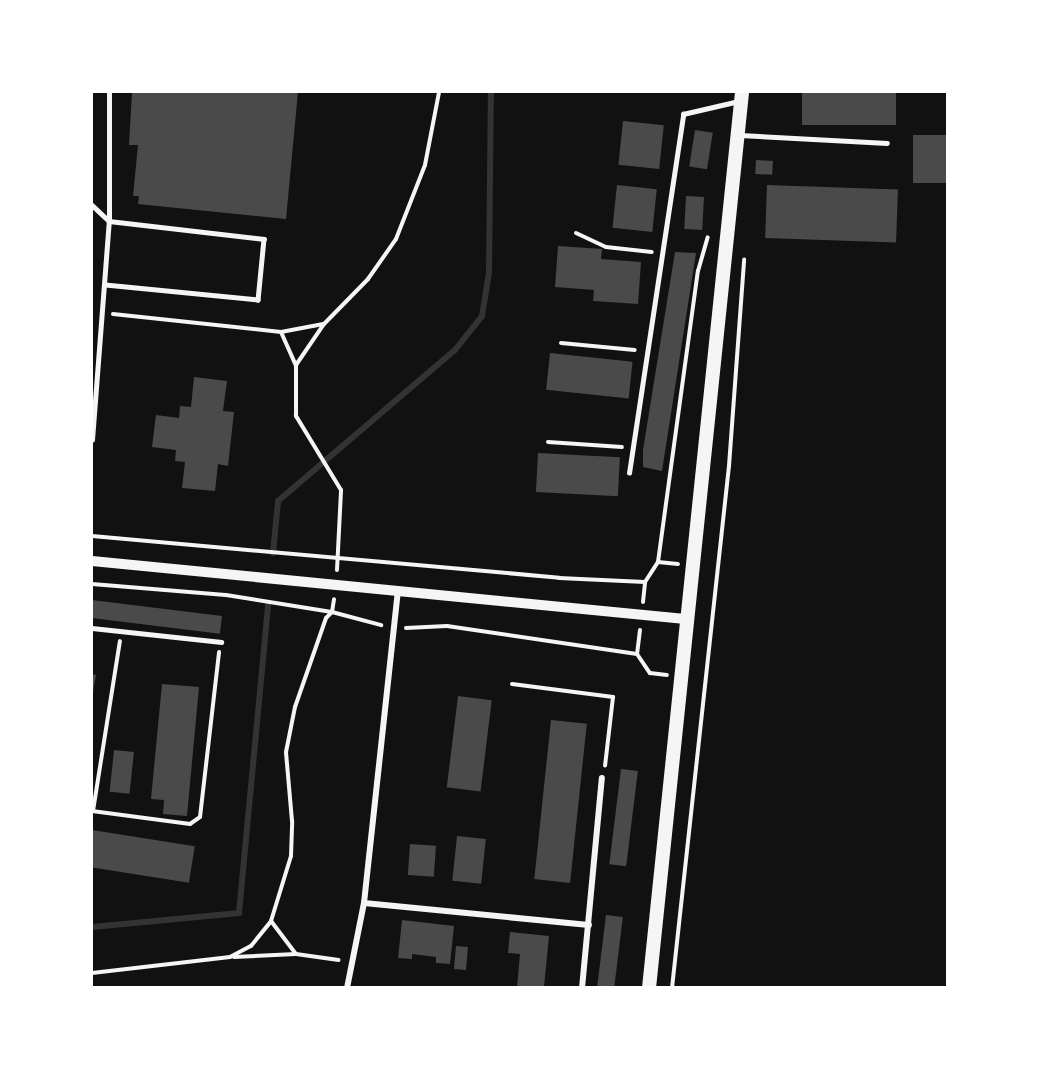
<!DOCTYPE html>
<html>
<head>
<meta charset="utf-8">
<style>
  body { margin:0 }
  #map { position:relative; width:1039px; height:1079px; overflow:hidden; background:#111; font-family:Spectral,serif }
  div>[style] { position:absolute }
  .stream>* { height:6px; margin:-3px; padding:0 3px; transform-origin:3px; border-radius:3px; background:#333 }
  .building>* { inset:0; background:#4a4a4a; transform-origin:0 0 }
  .path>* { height:4px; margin:-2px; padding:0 2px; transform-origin:2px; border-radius:2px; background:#f5f5f5 }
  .service>* { height:4.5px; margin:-2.25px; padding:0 2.25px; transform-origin:2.25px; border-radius:2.25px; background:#f5f5f5 }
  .minor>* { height:6px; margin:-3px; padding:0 3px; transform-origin:3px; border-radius:3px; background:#f5f5f5 }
  .tertiary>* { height:10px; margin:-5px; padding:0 5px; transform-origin:5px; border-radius:5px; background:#f5f5f5 }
  .primary>* { height:14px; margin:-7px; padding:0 7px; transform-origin:7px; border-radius:7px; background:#f5f5f5 }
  span { translate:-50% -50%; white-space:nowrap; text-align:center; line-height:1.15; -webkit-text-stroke:5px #fff; paint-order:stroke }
  .frame { position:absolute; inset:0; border:93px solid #fff; pointer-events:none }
</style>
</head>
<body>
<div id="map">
  <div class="stream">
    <i style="left:273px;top:553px;width:52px;rotate:-84.5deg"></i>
    <i style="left:278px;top:501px;width:233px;rotate:-40.5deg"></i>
    <i style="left:455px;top:350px;width:43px;rotate:-51.5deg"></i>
    <i style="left:482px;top:316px;width:44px;rotate:-80.8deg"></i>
    <i style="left:489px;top:273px;width:181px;rotate:-89.4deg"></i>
    <i style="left:92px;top:927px;width:148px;rotate:-5.4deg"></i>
    <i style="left:239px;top:913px;width:309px;rotate:-84.6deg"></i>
  </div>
  <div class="building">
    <i style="clip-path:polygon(132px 92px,298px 92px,286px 219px,138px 204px,139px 196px,133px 196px,138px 145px,129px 145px)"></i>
    <i style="left:802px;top:92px;width:94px;height:33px"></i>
    <i style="left:623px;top:121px;width:41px;height:44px;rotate:6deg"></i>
    <i style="left:695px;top:130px;width:18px;height:37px;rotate:9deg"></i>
    <i style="left:913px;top:135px;width:35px;height:48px"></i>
    <i style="left:756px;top:160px;width:17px;height:14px;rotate:3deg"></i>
    <i style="left:617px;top:185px;width:40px;height:43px;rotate:6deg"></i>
    <i style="left:767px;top:185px;width:131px;height:53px;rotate:2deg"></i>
    <i style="left:686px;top:196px;width:18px;height:33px;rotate:3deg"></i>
    <i style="clip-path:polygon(558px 246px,602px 249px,601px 259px,641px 262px,638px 304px,593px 301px,594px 290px,555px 287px)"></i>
    <i style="clip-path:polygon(675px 252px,696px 253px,662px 471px,643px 467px,643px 450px)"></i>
    <i style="left:550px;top:353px;width:83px;height:37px;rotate:6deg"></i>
    <i style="clip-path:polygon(194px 377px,227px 381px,223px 411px,234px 412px,228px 466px,218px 464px,215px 491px,182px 488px,185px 462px,175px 461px,176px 450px,152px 447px,156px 415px,179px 418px,180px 406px,191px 407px)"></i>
    <i style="left:538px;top:453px;width:82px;height:39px;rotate:3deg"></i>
    <i style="left:92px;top:600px;width:131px;height:18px;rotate:7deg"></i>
    <i style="clip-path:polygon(92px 674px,96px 675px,93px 692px,92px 692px)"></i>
    <i style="clip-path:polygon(162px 684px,199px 687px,187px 816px,163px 814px,164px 800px,151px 799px)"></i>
    <i style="left:458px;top:696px;width:34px;height:92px;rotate:7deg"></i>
    <i style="left:551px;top:720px;width:36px;height:160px;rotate:6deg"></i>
    <i style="left:114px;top:750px;width:20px;height:42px;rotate:6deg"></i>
    <i style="left:621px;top:769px;width:17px;height:96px;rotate:7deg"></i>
    <i style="left:92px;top:830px;width:104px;height:37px;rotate:9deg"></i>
    <i style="left:457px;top:836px;width:29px;height:45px;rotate:6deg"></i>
    <i style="left:410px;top:844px;width:26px;height:31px;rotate:4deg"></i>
    <i style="left:606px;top:915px;width:17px;height:72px;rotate:7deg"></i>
    <i style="clip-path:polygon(402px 920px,454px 926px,450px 964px,436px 963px,436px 957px,412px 954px,412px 959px,398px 958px)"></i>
    <i style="clip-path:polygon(510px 932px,549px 936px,544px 987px,517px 987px,520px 954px,508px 953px)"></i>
    <i style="left:456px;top:946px;width:12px;height:23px;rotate:5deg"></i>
  </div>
  <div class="path">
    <i style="left:576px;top:233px;width:33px;rotate:25deg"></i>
    <i style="left:606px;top:247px;width:46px;rotate:6.2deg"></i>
    <i style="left:113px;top:314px;width:169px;rotate:6.1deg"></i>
    <i style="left:281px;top:332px;width:43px;rotate:-10.8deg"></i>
    <i style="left:281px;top:332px;width:36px;rotate:66deg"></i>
    <i style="left:561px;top:343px;width:74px;rotate:5.4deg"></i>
    <i style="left:548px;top:442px;width:74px;rotate:3.9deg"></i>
    <i style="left:92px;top:536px;width:469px;rotate:5.1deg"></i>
    <i style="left:559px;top:578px;width:86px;rotate:2.7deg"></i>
    <i style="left:658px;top:562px;width:294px;rotate:-82.2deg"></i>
    <i style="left:698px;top:271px;width:35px;rotate:-74deg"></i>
    <i style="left:337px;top:570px;width:80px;rotate:-87.1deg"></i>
    <i style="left:341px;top:490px;width:87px;rotate:-121.3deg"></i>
    <i style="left:296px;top:416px;width:51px;rotate:-90deg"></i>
    <i style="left:296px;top:365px;width:50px;rotate:-55.7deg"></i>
    <i style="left:324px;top:324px;width:63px;rotate:-45.6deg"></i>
    <i style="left:368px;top:279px;width:49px;rotate:-55deg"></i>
    <i style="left:396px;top:239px;width:79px;rotate:-68.6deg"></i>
    <i style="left:425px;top:165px;width:74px;rotate:-79.1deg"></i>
    <i style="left:92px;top:584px;width:134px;rotate:4.7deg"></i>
    <i style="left:226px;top:595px;width:107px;rotate:9.1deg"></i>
    <i style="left:332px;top:612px;width:51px;rotate:14.9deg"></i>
    <i style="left:643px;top:602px;width:20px;rotate:-84deg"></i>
    <i style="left:645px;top:582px;width:24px;rotate:-57deg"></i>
    <i style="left:658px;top:562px;width:20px;rotate:6deg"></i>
    <i style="left:406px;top:628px;width:41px;rotate:-2.8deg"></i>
    <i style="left:447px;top:626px;width:192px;rotate:8.4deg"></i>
    <i style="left:640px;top:630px;width:24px;rotate:97deg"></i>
    <i style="left:637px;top:654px;width:23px;rotate:56deg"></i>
    <i style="left:650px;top:673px;width:17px;rotate:7deg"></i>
    <i style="left:512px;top:684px;width:102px;rotate:7.3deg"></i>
    <i style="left:613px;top:697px;width:69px;rotate:96.6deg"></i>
    <i style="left:92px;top:811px;width:99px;rotate:7.6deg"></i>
    <i style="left:190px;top:824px;width:12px;rotate:-35deg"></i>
    <i style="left:200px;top:817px;width:166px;rotate:-83.4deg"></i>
    <i style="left:93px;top:811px;width:172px;rotate:-81deg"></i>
    <i style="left:271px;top:921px;width:41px;rotate:52.9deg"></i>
    <i style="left:296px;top:954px;width:43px;rotate:7.9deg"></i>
    <i style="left:234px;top:957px;width:62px;rotate:-2.8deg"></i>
    <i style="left:92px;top:973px;width:139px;rotate:-6.6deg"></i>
    <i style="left:230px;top:957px;width:24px;rotate:-28deg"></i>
    <i style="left:251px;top:946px;width:32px;rotate:-51deg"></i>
    <i style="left:271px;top:921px;width:68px;rotate:-72.9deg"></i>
    <i style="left:291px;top:856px;width:35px;rotate:-88deg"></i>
    <i style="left:292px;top:821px;width:69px;rotate:-95deg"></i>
    <i style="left:286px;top:752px;width:46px;rotate:-78.7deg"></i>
    <i style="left:295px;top:707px;width:94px;rotate:-70.8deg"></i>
    <i style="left:326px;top:618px;width:8px;rotate:-45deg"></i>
    <i style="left:332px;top:612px;width:13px;rotate:-81deg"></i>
    <i style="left:672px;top:988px;width:525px;rotate:-83.77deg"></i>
    <i style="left:729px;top:466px;width:207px;rotate:-85.8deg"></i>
  </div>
  <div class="service">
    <i style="left:740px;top:135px;width:147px;rotate:3.1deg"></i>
    <i style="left:92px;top:205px;width:23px;rotate:43deg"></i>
    <i style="left:109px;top:221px;width:156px;rotate:6.6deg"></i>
    <i style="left:264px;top:239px;width:61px;rotate:95.6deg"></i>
    <i style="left:258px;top:300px;width:153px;rotate:-174.4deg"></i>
    <i style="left:92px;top:440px;width:220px;rotate:-85.6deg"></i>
    <i style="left:109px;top:221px;width:129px;rotate:-90deg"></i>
    <i style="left:629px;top:473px;width:363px;rotate:-81.4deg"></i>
    <i style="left:683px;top:114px;width:57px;rotate:-13.1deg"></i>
    <i style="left:92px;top:628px;width:130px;rotate:6.2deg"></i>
  </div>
  <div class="minor">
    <i style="left:364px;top:903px;width:226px;rotate:5.6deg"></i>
    <i style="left:347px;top:988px;width:87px;rotate:-78.7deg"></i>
    <i style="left:364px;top:903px;width:315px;rotate:-83.8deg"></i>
    <i style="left:582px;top:988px;width:211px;rotate:-84.6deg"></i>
  </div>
  <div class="tertiary">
    <i style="left:92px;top:561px;width:596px;rotate:5.59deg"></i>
  </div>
  <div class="primary">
    <i style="left:649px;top:988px;width:901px;rotate:-84.07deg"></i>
  </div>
  <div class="frame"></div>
</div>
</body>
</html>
